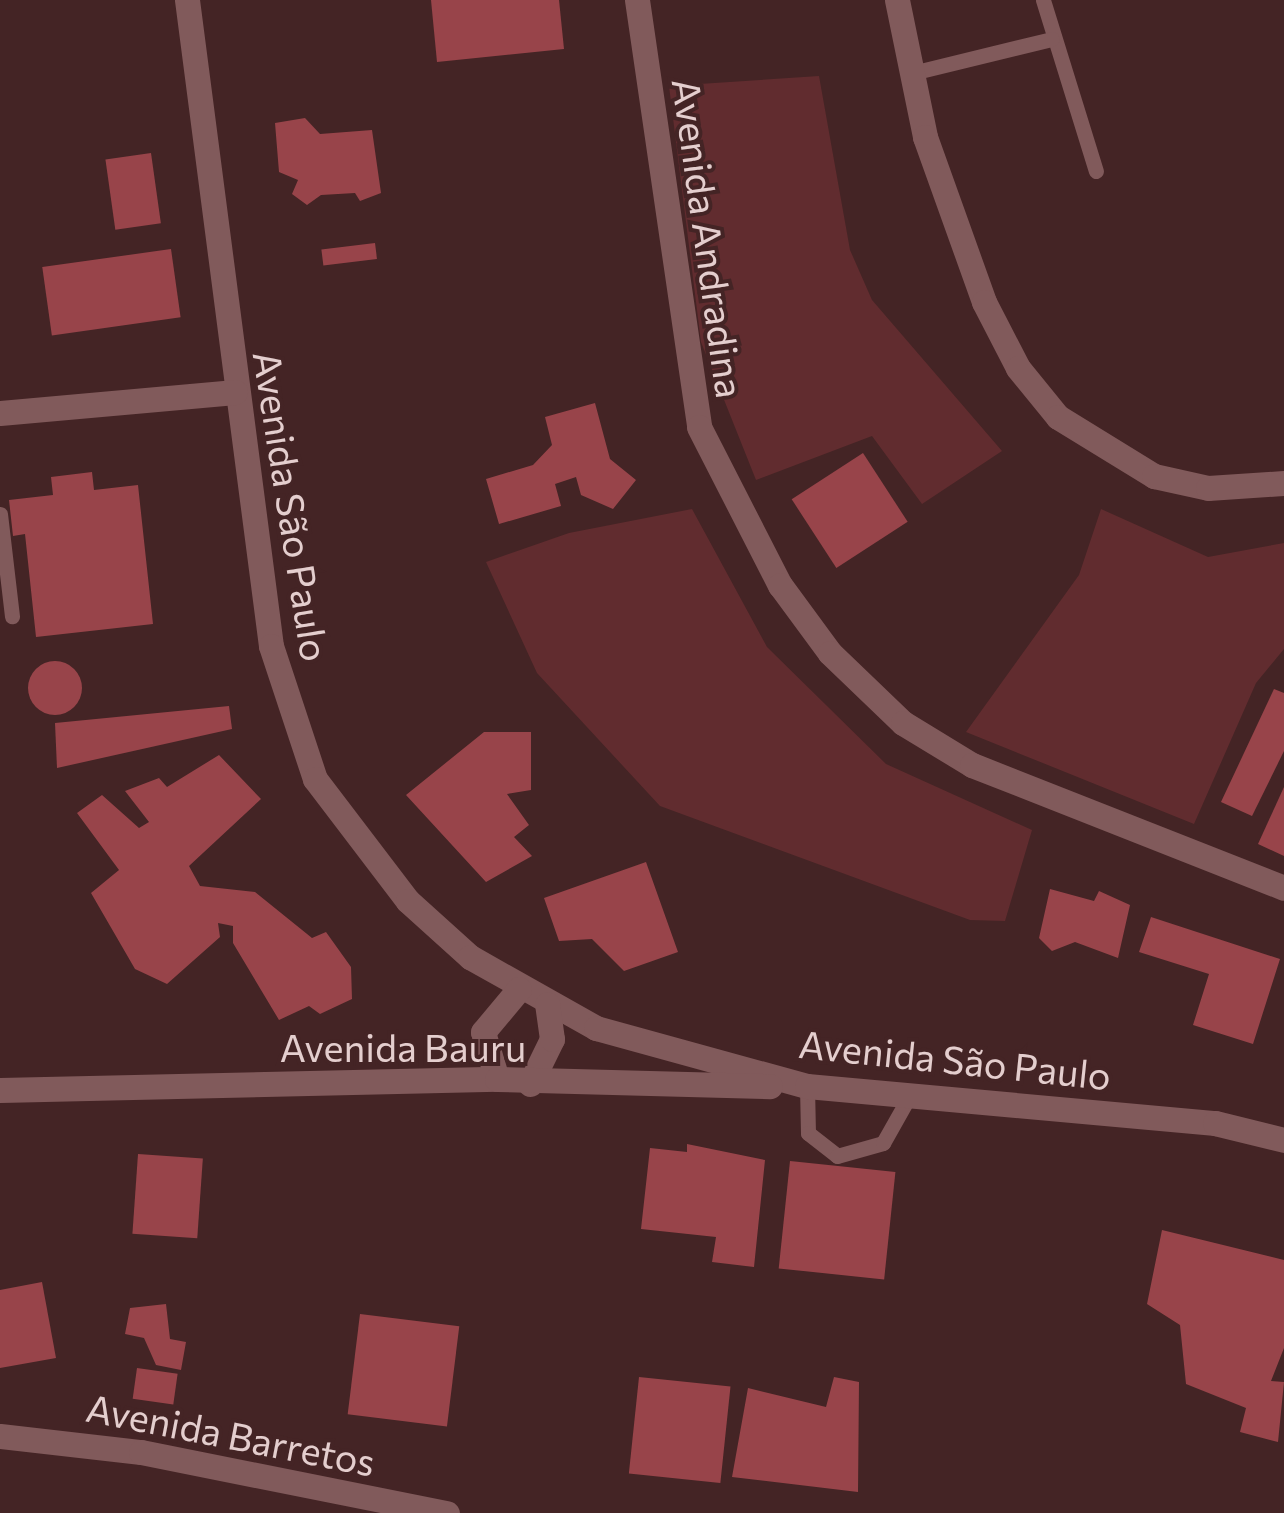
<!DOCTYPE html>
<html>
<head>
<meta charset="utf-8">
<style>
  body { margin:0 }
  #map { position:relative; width:1284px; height:1513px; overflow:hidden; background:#442425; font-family:Commissioner,sans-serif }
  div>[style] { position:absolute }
  .green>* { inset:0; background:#612c2f }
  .building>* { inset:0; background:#98444a; transform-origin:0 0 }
  .round { border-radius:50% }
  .service>* { height:15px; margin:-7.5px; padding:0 7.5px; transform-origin:7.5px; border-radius:7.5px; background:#815a5b }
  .minor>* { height:25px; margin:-12.5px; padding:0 12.5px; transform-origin:12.5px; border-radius:12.5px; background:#815a5b }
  span { translate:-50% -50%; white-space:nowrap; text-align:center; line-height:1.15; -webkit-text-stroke:8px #442425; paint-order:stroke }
  .street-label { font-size:38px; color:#e4cece }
</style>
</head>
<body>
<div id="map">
  <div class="green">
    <i style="clip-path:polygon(819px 76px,850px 250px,872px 300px,1002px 451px,922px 504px,872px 436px,756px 480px,701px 342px,669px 86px)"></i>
    <i style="clip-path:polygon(692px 509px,767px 647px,886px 764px,1032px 830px,1005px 921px,970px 920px,660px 806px,537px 673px,486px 562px,569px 533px)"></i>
    <i style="clip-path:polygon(1101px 509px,1208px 557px,1284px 543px,1284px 649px,1256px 683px,1194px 824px,966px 732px,1079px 575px)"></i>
  </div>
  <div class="building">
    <i style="clip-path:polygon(431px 0,559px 0,564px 49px,437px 62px)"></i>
    <i style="clip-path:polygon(305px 118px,320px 134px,372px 130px,381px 193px,360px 201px,355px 193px,321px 195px,307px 205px,292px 194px,298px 180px,279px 172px,275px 123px)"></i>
    <i style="left:151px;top:153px;width:71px;height:46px;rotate:82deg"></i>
    <i style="left:375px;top:243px;width:16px;height:54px;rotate:83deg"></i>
    <i style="left:171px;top:249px;width:69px;height:130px;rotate:82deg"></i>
    <i style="clip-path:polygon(595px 403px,610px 459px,636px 480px,613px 509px,581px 495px,576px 477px,555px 484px,561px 506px,499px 524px,486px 479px,533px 465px,552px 445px,545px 417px)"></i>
    <i style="left:863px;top:453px;width:82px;height:85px;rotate:57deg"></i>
    <i style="clip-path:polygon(92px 472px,94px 490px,138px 485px,153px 624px,36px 637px,25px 534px,13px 536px,9px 500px,53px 495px,51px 477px)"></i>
    <i class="round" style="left:28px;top:661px;width:54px;height:54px"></i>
    <i style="clip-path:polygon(1274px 689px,1284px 693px,1284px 751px,1252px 816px,1221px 802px)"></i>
    <i style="clip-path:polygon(229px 706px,232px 729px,57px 768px,55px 723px)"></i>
    <i style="clip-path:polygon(484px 732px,531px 732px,531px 790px,507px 794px,529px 825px,514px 837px,532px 856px,486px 882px,406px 795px)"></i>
    <i style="clip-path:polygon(219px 755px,261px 799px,189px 866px,200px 886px,255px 892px,312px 938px,326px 932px,351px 967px,352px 999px,320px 1014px,309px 1006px,279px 1020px,233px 943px,233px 926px,218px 923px,220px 937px,167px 984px,135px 969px,91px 893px,119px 870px,77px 813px,102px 795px,139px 828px,149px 822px,125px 791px,159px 778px,167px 787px)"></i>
    <i style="clip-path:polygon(1284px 787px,1284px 856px,1258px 844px)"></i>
    <i style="clip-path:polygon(646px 862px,678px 952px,624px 971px,592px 939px,559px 941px,544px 898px)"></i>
    <i style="clip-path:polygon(1050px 889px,1094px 901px,1099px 891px,1130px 905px,1118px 958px,1075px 942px,1052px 951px,1039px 938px)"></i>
    <i style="clip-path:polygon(1151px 917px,1280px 959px,1253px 1044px,1193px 1025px,1209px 974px,1139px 952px)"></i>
    <i style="clip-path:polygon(687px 1144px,765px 1160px,754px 1267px,712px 1262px,716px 1237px,641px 1229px,650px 1148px,687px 1152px)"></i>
    <i style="left:138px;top:1154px;width:65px;height:80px;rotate:4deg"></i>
    <i style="left:790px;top:1161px;width:106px;height:108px;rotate:6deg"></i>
    <i style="clip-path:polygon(1162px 1230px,1284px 1260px,1284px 1348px,1271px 1381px,1284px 1382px,1278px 1442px,1240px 1432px,1246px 1408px,1186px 1384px,1180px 1325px,1147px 1304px)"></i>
    <i style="clip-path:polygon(42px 1282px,56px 1358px,0 1368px,0 1290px)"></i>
    <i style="clip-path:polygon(166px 1304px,170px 1339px,186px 1342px,181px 1370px,156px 1365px,144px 1338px,125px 1334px,130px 1308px)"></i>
    <i style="left:360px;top:1314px;width:100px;height:101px;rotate:7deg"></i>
    <i style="left:137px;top:1368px;width:41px;height:31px;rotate:8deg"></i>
    <i style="left:639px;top:1377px;width:92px;height:97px;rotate:6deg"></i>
    <i style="clip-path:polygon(834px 1377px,859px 1382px,858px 1492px,732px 1477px,748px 1388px,826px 1407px)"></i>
  </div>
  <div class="service">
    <i style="left:1043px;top:0;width:179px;rotate:72.8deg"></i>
    <i style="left:908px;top:74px;width:148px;rotate:-13.7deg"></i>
    <i style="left:0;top:514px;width:103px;rotate:83.3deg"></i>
    <i style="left:807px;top:1086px;width:47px;rotate:88.8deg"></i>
    <i style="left:808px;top:1133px;width:37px;rotate:38deg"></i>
    <i style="left:837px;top:1156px;width:48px;rotate:-15.8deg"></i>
    <i style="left:883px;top:1143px;width:55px;rotate:-60.6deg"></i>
  </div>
  <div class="minor">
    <i style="left:187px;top:0;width:651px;rotate:82.59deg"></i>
    <i style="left:271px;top:646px;width:140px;rotate:71.7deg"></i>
    <i style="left:315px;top:779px;width:153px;rotate:52.7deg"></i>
    <i style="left:408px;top:901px;width:84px;rotate:42.1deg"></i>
    <i style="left:470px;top:957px;width:145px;rotate:29.4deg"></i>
    <i style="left:596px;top:1028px;width:219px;rotate:15.4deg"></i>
    <i style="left:807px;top:1086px;width:410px;rotate:5.2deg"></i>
    <i style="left:1215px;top:1123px;width:71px;rotate:13.8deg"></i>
    <i style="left:637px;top:0;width:431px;rotate:81.7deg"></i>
    <i style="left:699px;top:427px;width:178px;rotate:62.9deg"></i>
    <i style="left:780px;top:585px;width:84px;rotate:53.7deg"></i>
    <i style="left:830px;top:653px;width:101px;rotate:43.8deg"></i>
    <i style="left:903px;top:723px;width:81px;rotate:31.3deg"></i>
    <i style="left:972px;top:765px;width:335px;rotate:21.5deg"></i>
    <i style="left:897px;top:0;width:140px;rotate:78.4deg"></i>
    <i style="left:925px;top:137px;width:175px;rotate:70.3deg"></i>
    <i style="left:984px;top:302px;width:74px;rotate:62.7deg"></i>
    <i style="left:1018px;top:368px;width:63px;rotate:50.8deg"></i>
    <i style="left:1058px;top:417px;width:113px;rotate:31.6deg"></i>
    <i style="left:1154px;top:476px;width:55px;rotate:12.5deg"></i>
    <i style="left:1208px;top:488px;width:76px;rotate:-3.8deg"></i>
    <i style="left:0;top:413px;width:236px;rotate:-5.1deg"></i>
    <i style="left:497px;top:1079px;width:49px;rotate:-106.6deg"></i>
    <i style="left:483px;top:1032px;width:56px;rotate:-50.1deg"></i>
    <i style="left:530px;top:1084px;width:50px;rotate:-63.9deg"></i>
    <i style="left:552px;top:1039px;width:35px;rotate:-98deg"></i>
    <i style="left:0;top:1090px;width:497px;rotate:-1.3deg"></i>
    <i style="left:497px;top:1079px;width:273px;rotate:1.5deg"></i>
    <i style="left:0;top:1436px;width:142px;rotate:6.5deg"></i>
    <i style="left:141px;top:1452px;width:312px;rotate:11.3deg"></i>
  </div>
  <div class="street-label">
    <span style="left:709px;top:238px;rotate:82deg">Avenida Andradina</span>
    <span style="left:292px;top:506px;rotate:81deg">Avenida São Paulo</span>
    <span style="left:403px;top:1047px">Avenida Bauru</span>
    <span style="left:955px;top:1059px;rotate:6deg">Avenida São Paulo</span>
    <span style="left:231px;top:1434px;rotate:11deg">Avenida Barretos</span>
  </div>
</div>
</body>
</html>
